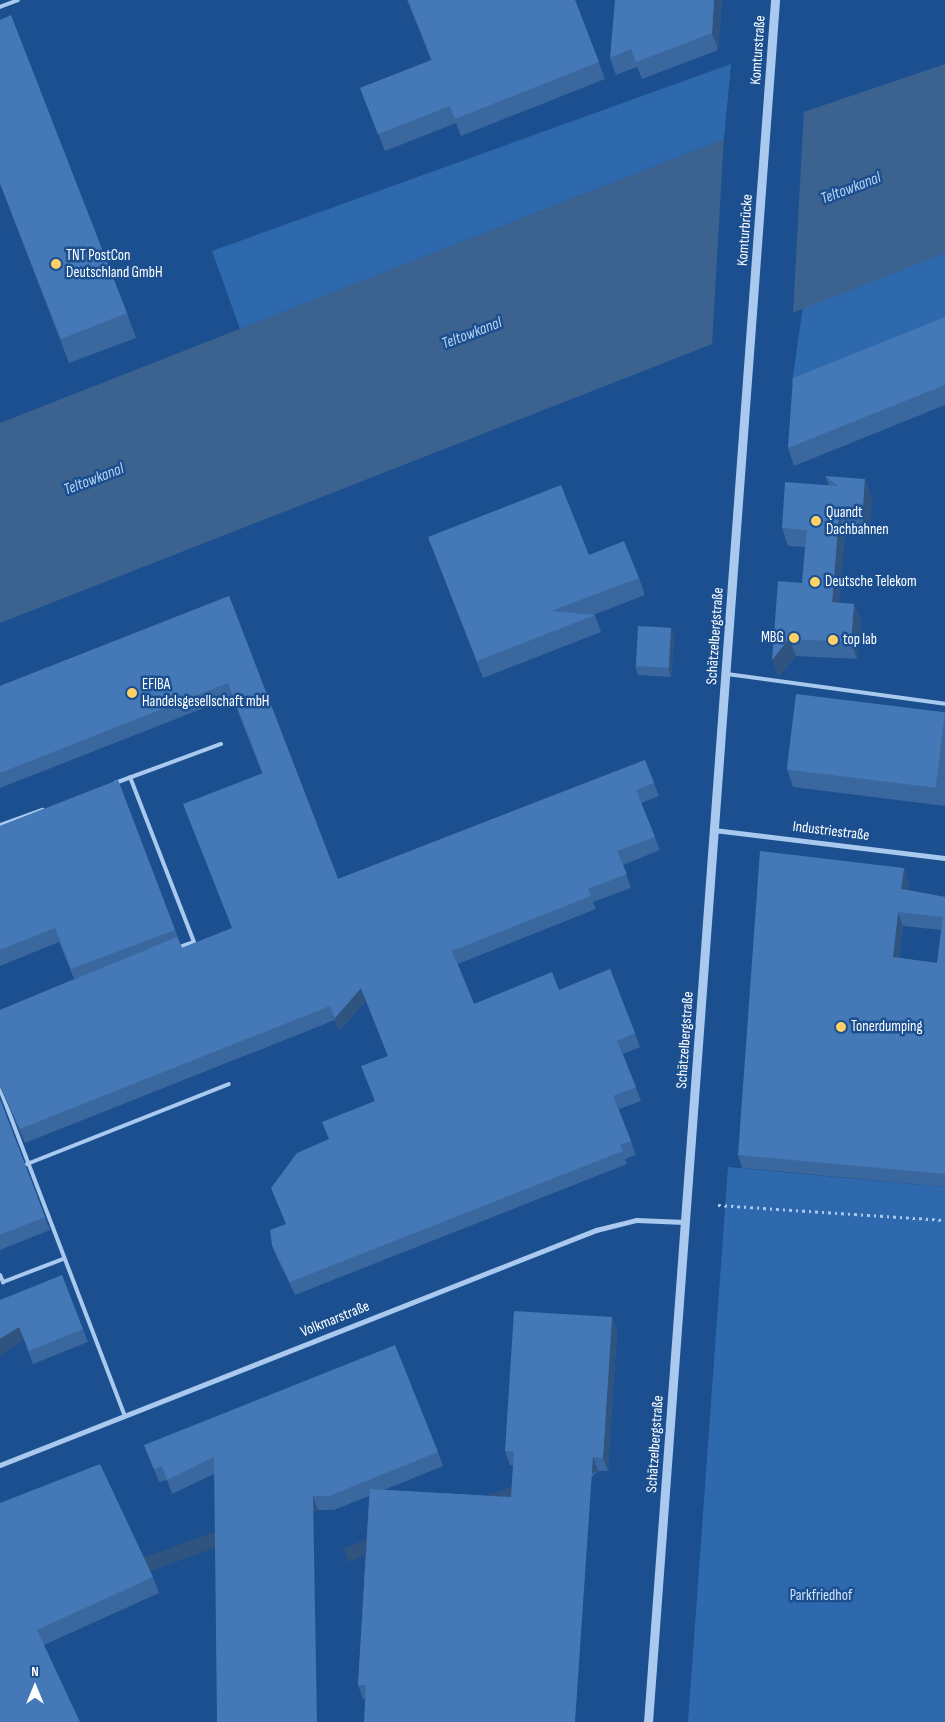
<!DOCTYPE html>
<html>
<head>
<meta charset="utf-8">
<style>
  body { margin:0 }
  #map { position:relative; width:945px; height:1722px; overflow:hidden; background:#1b4f8f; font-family:"Sofia Sans Condensed",sans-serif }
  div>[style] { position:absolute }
  .green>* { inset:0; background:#2e69ad }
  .water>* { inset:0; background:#3c6290 }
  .pier>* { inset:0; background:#1b4f8f }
  .path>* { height:3px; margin-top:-1.5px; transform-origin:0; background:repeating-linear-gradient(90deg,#a9c9ee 0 2.5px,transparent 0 6.5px) }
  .service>* { height:4px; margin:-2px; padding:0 2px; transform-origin:2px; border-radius:2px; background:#a9c9ee }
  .minor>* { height:5px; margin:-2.5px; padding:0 2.5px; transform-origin:2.5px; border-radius:2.5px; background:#a9c9ee }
  .tertiary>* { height:9px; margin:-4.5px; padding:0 4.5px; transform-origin:4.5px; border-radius:4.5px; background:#a9c9ee }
  .wall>* { inset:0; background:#3a679d }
  .shaded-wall>* { inset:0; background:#305480; transform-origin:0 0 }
  .building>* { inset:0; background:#4478b7; transform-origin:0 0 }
  .dots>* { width:14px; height:14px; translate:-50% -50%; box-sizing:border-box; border:2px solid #1b4f8f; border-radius:50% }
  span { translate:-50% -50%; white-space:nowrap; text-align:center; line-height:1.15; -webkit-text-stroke:5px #1b4f8f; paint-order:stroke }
  .street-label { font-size:15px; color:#fff }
  .poi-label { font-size:15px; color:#fff }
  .left { translate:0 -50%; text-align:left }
  .right { translate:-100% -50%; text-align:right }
  .park-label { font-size:15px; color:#cfe3fa }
  .water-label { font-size:16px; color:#b5d3f5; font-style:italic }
  .north { position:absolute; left:10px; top:1662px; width:50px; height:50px; -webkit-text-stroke:4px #1b4f8f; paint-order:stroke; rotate:0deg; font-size:14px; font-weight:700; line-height:20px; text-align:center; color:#fff }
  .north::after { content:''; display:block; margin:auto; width:18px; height:22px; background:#fff; clip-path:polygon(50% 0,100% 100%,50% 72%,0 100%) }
</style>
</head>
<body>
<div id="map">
  <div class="green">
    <i style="clip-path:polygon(731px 64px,724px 139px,240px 329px,212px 251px)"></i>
    <i style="clip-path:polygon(945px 253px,945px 325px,792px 383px,803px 306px)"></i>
    <i style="clip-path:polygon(728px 1167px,945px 1187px,945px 1722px,688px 1722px)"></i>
  </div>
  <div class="water">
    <i style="clip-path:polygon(945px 64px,945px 253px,0 623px,0 423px,724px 139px)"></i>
  </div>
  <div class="pier">
    <i style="clip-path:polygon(804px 109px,793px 313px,712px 345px,724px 136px)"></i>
  </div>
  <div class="path">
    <i style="left:718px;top:1205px;width:227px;rotate:3.8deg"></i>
  </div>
  <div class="service">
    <i style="left:0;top:7px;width:19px;rotate:-21deg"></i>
    <i style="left:727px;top:674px;width:220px;rotate:7.8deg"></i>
    <i style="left:130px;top:777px;width:177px;rotate:68.8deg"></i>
    <i style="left:194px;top:942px;width:18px;rotate:161deg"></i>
    <i style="left:115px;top:783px;width:113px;rotate:-20.2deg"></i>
    <i style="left:0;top:825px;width:45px;rotate:-19.7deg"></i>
    <i style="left:0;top:1089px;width:350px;rotate:69.1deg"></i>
    <i style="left:27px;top:1164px;width:217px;rotate:-21.6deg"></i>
    <i style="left:0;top:1275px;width:8px;rotate:67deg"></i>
    <i style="left:3px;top:1282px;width:64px;rotate:-21deg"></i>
  </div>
  <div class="minor">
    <i style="left:714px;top:830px;width:233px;rotate:6.9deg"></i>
    <i style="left:0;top:1465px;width:641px;rotate:-21.52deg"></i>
    <i style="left:596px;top:1230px;width:41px;rotate:-14deg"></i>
    <i style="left:636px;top:1220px;width:49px;rotate:2.3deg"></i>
  </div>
  <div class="tertiary">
    <i style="left:648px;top:1722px;width:1727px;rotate:-85.78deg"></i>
  </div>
  <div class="wall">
    <i style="clip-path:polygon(407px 0,575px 0,605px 79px,461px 136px,456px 123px,385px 151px,360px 88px,431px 60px)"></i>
    <i style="clip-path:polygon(722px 0,718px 50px,642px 79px,637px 67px,616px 75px,610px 58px)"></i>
    <i style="clip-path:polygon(0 20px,127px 313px,136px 338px,69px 363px,0 184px)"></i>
    <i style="clip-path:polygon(945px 317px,945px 405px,794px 466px,788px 448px)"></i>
    <i style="clip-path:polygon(825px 476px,872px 497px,869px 535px,845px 533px,839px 603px,854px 604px,861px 621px,857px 659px,796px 656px,778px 677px,802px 583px,805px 547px,788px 546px,782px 528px,829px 485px)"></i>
    <i style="clip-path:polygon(428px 537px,639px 578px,645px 595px,593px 615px,595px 615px,601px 632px,483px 678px)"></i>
    <i style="clip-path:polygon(229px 596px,338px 879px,645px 760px,659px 796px,641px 803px,660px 850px,623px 865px,631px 888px,593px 902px,596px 909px,458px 964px,474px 1004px,559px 990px,610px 969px,640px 1047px,623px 1054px,641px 1101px,619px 1109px,636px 1155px,625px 1159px,627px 1164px,295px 1295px,277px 1258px,272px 1245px,285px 1225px,329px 1140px,374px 1101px,388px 1056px,366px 1001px,339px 1031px,335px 1020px,25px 1143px,0 1087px,0 1010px,74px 979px,59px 942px,0 966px,0 826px,118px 780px,182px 948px,232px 928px,262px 773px,232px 697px,0 788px,0 686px)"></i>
    <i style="clip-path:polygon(671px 628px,674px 637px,671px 677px,638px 675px,635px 666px)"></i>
    <i style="clip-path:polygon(945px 713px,945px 806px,793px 787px,787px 769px)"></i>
    <i style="clip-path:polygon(evenodd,904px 868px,909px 882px,908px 890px,945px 897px,945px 1187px,742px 1168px,738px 1155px,904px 868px,903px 926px,941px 930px,937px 963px,899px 958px,903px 926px)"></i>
    <i style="clip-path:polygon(0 1099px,50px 1230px,0 1250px)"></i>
    <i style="clip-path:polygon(0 1300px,83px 1329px,88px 1342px,33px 1364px,24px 1340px)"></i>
    <i style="clip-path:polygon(612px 1317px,617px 1331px,608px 1471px,598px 1471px,365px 1699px,363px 1699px,358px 1685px,369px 1496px,334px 1510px,318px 1510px,214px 1474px,172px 1494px,167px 1480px,159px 1482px,144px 1445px,438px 1452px,443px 1466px,384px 1490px,511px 1497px,513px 1465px,510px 1465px,505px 1451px)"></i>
    <i style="clip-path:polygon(0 1503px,153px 1577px,159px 1593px,44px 1645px,0 1722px)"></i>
  </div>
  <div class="shaded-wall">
    <i style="clip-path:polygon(714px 0,722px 0,718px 50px,712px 33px)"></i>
    <i style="clip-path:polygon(865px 479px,872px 497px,869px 535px,862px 517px)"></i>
    <i style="clip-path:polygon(839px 515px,845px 533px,838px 620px,832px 602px)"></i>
    <i style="clip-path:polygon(854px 604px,861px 621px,857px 659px,851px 642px)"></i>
    <i style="clip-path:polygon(671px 628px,674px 637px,671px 677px,668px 668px)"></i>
    <i style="clip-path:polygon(789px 639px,796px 656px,778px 677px,772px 660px)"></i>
    <i style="clip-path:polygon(904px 868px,909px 882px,906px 903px,901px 889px)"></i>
    <i style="clip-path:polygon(898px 912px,903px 926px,898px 971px,893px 957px)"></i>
    <i style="clip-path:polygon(361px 988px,366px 1001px,339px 1031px,335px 1018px)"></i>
    <i style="clip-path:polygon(612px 1317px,617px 1331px,608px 1471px,603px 1458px)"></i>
    <i style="clip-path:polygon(19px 1327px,24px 1340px,0 1356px,0 1339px)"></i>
    <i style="left:593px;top:1457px;width:15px;height:266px;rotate:70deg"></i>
    <i style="left:313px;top:1496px;width:15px;height:226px;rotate:70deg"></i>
  </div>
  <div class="building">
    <i style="clip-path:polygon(408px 0,575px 0,599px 62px,455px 119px,450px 106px,378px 134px,360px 88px,432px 60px)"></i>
    <i style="clip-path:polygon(615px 0,714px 0,712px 33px,636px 62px,631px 49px,610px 58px)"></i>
    <i style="clip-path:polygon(11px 15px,127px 313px,61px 339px,0 183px,0 20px)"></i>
    <i style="clip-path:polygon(945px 317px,945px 385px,788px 448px,793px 378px)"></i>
    <i style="clip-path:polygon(825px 476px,865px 479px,862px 517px,839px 515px,832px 602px,854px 604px,851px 642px,789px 639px,772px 660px,778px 581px,802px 583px,807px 530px,782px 528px,785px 482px,838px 486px)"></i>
    <i style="clip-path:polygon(561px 485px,589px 555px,624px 541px,639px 578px,551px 611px,595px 615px,477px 661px,428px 537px)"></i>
    <i style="clip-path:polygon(229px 596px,338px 879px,645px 760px,654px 783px,636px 790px,655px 837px,617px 851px,627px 874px,588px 889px,591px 896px,452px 951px,474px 1004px,552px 972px,559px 990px,610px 969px,635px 1033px,617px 1041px,636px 1087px,613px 1096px,631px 1141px,620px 1145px,623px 1151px,290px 1282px,272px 1245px,270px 1230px,286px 1224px,271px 1188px,297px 1153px,329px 1139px,322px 1122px,375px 1101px,361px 1066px,388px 1056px,361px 988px,335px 1018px,330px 1006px,20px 1129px,0 1085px,0 1010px,177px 937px,182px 948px,232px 928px,183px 804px,263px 773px,228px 683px,0 773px,0 686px)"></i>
    <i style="left:638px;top:626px;width:33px;height:40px;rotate:3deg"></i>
    <i style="left:796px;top:694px;width:150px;height:76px;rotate:7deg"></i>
    <i style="clip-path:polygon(118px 780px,175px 930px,71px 969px,55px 928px,0 950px,0 826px)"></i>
    <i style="clip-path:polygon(evenodd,760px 851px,904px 868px,901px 889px,945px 897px,945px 1174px,738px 1155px,760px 851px,898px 912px,943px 917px,937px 963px,893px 957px,898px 912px)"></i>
    <i style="clip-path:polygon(0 1099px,45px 1217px,0 1235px)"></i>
    <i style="clip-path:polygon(62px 1275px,83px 1329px,29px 1351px,19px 1327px,0 1339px,0 1300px)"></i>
    <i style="clip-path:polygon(514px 1311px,612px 1317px,603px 1458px,593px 1457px,575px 1722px,364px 1722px,366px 1685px,358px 1685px,370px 1489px,511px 1497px,514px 1452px,505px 1451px)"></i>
    <i style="clip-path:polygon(395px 1345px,438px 1452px,329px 1496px,313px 1496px,317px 1722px,217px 1722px,214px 1457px,167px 1480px,162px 1466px,154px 1469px,144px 1445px)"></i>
    <i style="clip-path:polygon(100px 1464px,153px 1577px,37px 1630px,80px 1722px,0 1722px,0 1503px)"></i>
  </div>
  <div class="dots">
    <i style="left:56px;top:264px;background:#ffd166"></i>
    <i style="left:816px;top:521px;background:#ffd166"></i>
    <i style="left:815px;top:582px;background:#ffd166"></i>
    <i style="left:794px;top:638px;background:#ffd166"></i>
    <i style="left:833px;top:640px;background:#ffd166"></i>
    <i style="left:132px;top:693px;background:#ffd166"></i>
    <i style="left:841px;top:1027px;background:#ffd166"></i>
  </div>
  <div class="street-label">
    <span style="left:758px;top:50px;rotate:-86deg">Komturstraße</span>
    <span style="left:745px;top:230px;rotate:-86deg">Komturbrücke</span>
    <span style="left:715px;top:636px;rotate:-86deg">Schätzelbergstraße</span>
    <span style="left:831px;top:831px;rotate:7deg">Industriestraße</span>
    <span style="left:685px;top:1040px;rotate:-86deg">Schätzelbergstraße</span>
    <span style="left:335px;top:1319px;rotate:-22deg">Volkmarstraße</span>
    <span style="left:655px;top:1444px;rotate:-86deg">Schätzelbergstraße</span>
  </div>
  <div class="poi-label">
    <span class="left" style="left:66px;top:264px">TNT PostCon<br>Deutschland GmbH</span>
    <span class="left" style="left:826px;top:521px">Quandt<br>Dachbahnen</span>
    <span class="left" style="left:825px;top:582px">Deutsche Telekom</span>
    <span class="right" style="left:784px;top:638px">MBG</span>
    <span class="left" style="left:843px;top:640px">top lab</span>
    <span class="left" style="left:142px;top:693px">EFIBA<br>Handelsgesellschaft mbH</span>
    <span class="left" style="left:851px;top:1027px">Tonerdumping</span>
  </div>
  <div class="park-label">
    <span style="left:821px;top:1596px">Parkfriedhof</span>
  </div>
  <div class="water-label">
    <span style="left:851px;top:189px;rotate:-21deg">Teltowkanal</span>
    <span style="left:472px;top:334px;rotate:-21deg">Teltowkanal</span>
    <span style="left:94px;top:480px;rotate:-21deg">Teltowkanal</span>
  </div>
  <div class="north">N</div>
</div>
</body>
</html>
